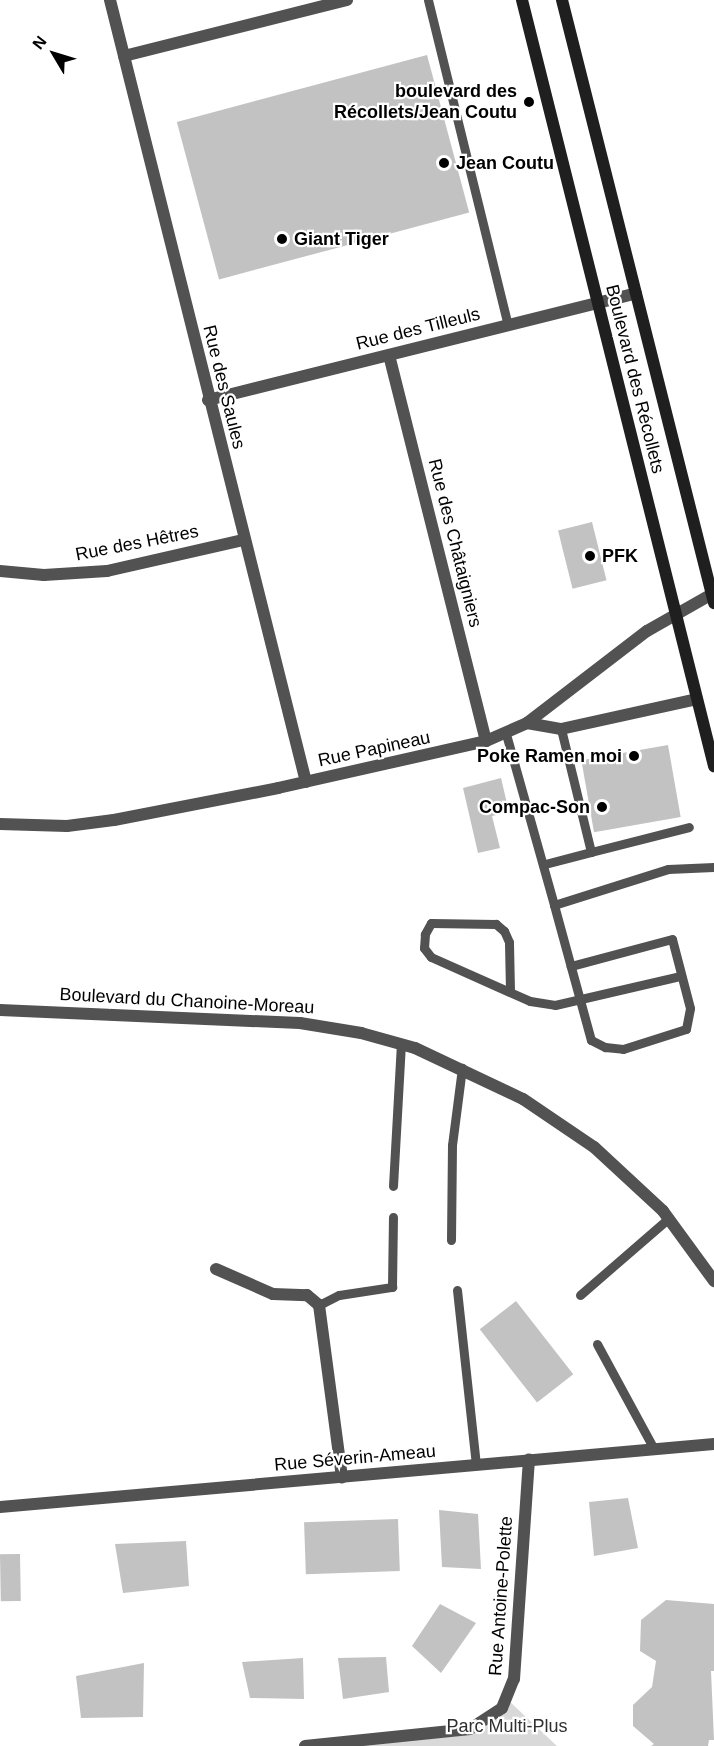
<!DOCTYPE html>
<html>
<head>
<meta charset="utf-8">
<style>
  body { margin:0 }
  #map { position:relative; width:714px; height:1746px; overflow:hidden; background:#fff; font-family:Arial,sans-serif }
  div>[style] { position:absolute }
  .green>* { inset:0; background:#d9d9d9 }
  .building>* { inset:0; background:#c2c2c2; transform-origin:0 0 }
  .service>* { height:9px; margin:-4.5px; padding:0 4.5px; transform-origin:4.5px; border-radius:4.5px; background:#525252 }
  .minor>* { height:12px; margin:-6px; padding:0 6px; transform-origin:6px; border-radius:6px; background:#525252 }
  .secondary>* { height:12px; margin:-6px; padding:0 6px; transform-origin:6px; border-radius:6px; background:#1f1f1f }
  .dots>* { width:16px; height:16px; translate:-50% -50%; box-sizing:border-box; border:3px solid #fff; border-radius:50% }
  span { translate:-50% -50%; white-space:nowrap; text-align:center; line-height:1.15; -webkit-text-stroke:4.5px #fff; paint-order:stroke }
  .poi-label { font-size:18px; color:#000; font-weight:700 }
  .right { translate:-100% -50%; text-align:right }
  .left { translate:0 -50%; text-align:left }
  .street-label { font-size:18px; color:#000 }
  .park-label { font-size:18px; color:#303030 }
  .north { position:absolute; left:24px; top:24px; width:60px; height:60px; -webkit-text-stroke:4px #fff; paint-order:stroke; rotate:308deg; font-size:16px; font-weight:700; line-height:24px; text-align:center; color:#000 }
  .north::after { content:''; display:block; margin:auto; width:21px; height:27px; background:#000; clip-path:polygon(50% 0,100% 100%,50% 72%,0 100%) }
</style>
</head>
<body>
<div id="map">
  <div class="green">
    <i style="clip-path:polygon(509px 1701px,557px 1746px,339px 1746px,459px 1736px)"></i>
  </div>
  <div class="building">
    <i style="left:427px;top:55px;width:163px;height:259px;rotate:75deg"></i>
    <i style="left:592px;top:522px;width:60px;height:35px;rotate:76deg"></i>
    <i style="left:668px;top:745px;width:73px;height:88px;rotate:80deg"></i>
    <i style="clip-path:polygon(501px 778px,509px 812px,492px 816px,500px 848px,478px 853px,463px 788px)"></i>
    <i style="left:516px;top:1301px;width:93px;height:46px;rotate:52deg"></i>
    <i style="clip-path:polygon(628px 1498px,638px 1548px,594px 1556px,589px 1502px)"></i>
    <i style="clip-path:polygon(439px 1510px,478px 1514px,481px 1569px,442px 1567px)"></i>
    <i style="left:398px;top:1519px;width:52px;height:94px;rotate:88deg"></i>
    <i style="clip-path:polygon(186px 1541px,189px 1586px,123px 1593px,115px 1544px)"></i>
    <i style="left:20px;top:1554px;width:47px;height:20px;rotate:89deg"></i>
    <i style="clip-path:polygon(666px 1600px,714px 1604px,714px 1671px,711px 1671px,714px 1740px,709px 1740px,708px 1746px,651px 1746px,654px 1744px,633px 1726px,633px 1705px,652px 1687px,656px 1661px,640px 1651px,641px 1620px)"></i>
    <i style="clip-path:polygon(440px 1604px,476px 1623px,441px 1673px,412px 1646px)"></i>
    <i style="clip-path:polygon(386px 1657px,389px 1692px,343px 1699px,338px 1658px)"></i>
    <i style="clip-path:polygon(303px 1658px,304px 1699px,250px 1698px,242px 1662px)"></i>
    <i style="clip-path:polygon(144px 1663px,143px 1717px,81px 1718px,76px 1676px)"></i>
  </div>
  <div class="service">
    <i style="left:428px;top:0;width:335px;rotate:76.2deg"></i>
    <i style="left:506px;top:734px;width:178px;rotate:74.3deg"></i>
    <i style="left:554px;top:905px;width:120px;rotate:-17.5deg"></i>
    <i style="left:668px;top:869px;width:46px;rotate:-2.5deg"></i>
    <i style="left:591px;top:852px;width:101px;rotate:-14.3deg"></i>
    <i style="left:545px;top:864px;width:48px;rotate:-14.6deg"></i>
    <i style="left:591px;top:852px;width:127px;rotate:-103.7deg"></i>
    <i style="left:554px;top:905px;width:140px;rotate:74.7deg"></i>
    <i style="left:591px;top:1040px;width:16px;rotate:27deg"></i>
    <i style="left:605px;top:1047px;width:18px;rotate:6deg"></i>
    <i style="left:623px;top:1049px;width:66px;rotate:-17.6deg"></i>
    <i style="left:686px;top:1029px;width:21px;rotate:-79deg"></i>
    <i style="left:690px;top:1008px;width:71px;rotate:-104.6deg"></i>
    <i style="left:672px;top:939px;width:105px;rotate:165deg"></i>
    <i style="left:510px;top:991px;width:49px;rotate:-91.2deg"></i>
    <i style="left:509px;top:942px;width:12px;rotate:-114deg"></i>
    <i style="left:504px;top:931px;width:11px;rotate:-139deg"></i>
    <i style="left:496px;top:924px;width:65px;rotate:-179.1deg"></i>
    <i style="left:431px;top:923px;width:13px;rotate:119deg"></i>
    <i style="left:425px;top:934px;width:14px;rotate:94deg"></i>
    <i style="left:424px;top:948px;width:11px;rotate:52deg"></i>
    <i style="left:431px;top:957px;width:108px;rotate:24deg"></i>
    <i style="left:530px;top:1001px;width:25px;rotate:9deg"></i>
    <i style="left:555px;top:1005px;width:129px;rotate:-13deg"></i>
    <i style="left:393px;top:1186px;width:142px;rotate:-86.8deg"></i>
    <i style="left:451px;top:1240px;width:95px;rotate:-89.4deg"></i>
    <i style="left:452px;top:1145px;width:78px;rotate:-82.6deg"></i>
    <i style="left:457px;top:1290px;width:176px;rotate:83.8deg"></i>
    <i style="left:580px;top:1295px;width:118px;rotate:-40.9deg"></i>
    <i style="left:319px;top:1305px;width:22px;rotate:-27deg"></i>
    <i style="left:339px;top:1295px;width:54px;rotate:-8.6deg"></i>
    <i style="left:392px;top:1287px;width:70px;rotate:-89.2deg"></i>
    <i style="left:597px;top:1344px;width:119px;rotate:61.5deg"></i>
  </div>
  <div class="minor">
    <i style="left:110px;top:0;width:806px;rotate:75.93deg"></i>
    <i style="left:124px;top:56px;width:230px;rotate:-14.1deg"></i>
    <i style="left:389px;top:355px;width:398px;rotate:75.9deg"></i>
    <i style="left:208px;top:400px;width:441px;rotate:-14deg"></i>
    <i style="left:0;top:571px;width:44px;rotate:5.2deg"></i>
    <i style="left:44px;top:575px;width:63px;rotate:-3.6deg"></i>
    <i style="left:107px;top:571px;width:139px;rotate:-12.8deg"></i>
    <i style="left:527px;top:723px;width:35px;rotate:10deg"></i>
    <i style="left:561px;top:729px;width:139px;rotate:-12.4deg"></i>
    <i style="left:0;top:824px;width:67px;rotate:1.7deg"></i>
    <i style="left:67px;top:826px;width:47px;rotate:-7.3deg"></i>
    <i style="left:114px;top:820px;width:167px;rotate:-11deg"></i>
    <i style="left:278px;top:788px;width:213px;rotate:-12.7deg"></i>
    <i style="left:486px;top:741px;width:45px;rotate:-23.7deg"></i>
    <i style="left:527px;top:723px;width:151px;rotate:-37.5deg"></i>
    <i style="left:647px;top:631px;width:77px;rotate:-29.6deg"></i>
    <i style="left:0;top:1010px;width:300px;rotate:2.5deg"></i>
    <i style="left:300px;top:1023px;width:62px;rotate:9.3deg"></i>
    <i style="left:361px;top:1033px;width:56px;rotate:15.5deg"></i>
    <i style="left:415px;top:1048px;width:119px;rotate:25.3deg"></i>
    <i style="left:523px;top:1099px;width:86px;rotate:34.1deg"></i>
    <i style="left:594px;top:1147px;width:94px;rotate:42.8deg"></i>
    <i style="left:663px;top:1211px;width:87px;rotate:53.9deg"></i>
    <i style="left:216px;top:1269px;width:62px;rotate:23.7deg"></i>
    <i style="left:273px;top:1294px;width:34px;rotate:2deg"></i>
    <i style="left:307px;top:1295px;width:16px;rotate:40deg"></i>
    <i style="left:319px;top:1305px;width:174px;rotate:82.4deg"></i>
    <i style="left:0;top:1507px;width:717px;rotate:-5.04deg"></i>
    <i style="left:305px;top:1746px;width:166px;rotate:-5.9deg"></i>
    <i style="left:470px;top:1729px;width:38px;rotate:-33deg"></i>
    <i style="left:502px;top:1708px;width:31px;rotate:-68deg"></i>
    <i style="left:514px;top:1679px;width:220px;rotate:-86.1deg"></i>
  </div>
  <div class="secondary">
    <i style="left:522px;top:0;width:790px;rotate:75.93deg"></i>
    <i style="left:562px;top:0;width:622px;rotate:75.85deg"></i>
  </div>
  <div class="dots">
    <i style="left:529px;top:102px;background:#000"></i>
    <i style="left:444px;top:163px;background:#000"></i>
    <i style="left:282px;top:239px;background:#000"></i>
    <i style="left:590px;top:556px;background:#000"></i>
    <i style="left:634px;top:756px;background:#000"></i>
    <i style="left:602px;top:807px;background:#000"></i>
  </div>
  <div class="poi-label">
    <span class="right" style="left:517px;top:102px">boulevard des<br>Récollets/Jean Coutu</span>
    <span class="left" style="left:456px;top:163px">Jean Coutu</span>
    <span class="left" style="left:294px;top:239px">Giant Tiger</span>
    <span class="left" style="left:602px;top:556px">PFK</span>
    <span class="right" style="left:622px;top:756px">Poke Ramen moi</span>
    <span class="right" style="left:590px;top:807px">Compac-Son</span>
  </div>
  <div class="street-label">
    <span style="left:418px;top:329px;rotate:-14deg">Rue des Tilleuls</span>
    <span style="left:635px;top:379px;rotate:76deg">Boulevard des Récollets</span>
    <span style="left:224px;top:387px;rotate:76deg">Rue des Saules</span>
    <span style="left:137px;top:543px;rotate:-11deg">Rue des Hêtres</span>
    <span style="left:455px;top:543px;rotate:76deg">Rue des Châtaigniers</span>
    <span style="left:374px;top:749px;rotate:-12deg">Rue Papineau</span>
    <span style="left:187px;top:1001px;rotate:3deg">Boulevard du Chanoine-Moreau</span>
    <span style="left:355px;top:1458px;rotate:-5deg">Rue Séverin-Ameau</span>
    <span style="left:501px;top:1596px;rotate:-86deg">Rue Antoine-Polette</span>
  </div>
  <div class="park-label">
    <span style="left:507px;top:1726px">Parc Multi-Plus</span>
  </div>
  <div class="north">N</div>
</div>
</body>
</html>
